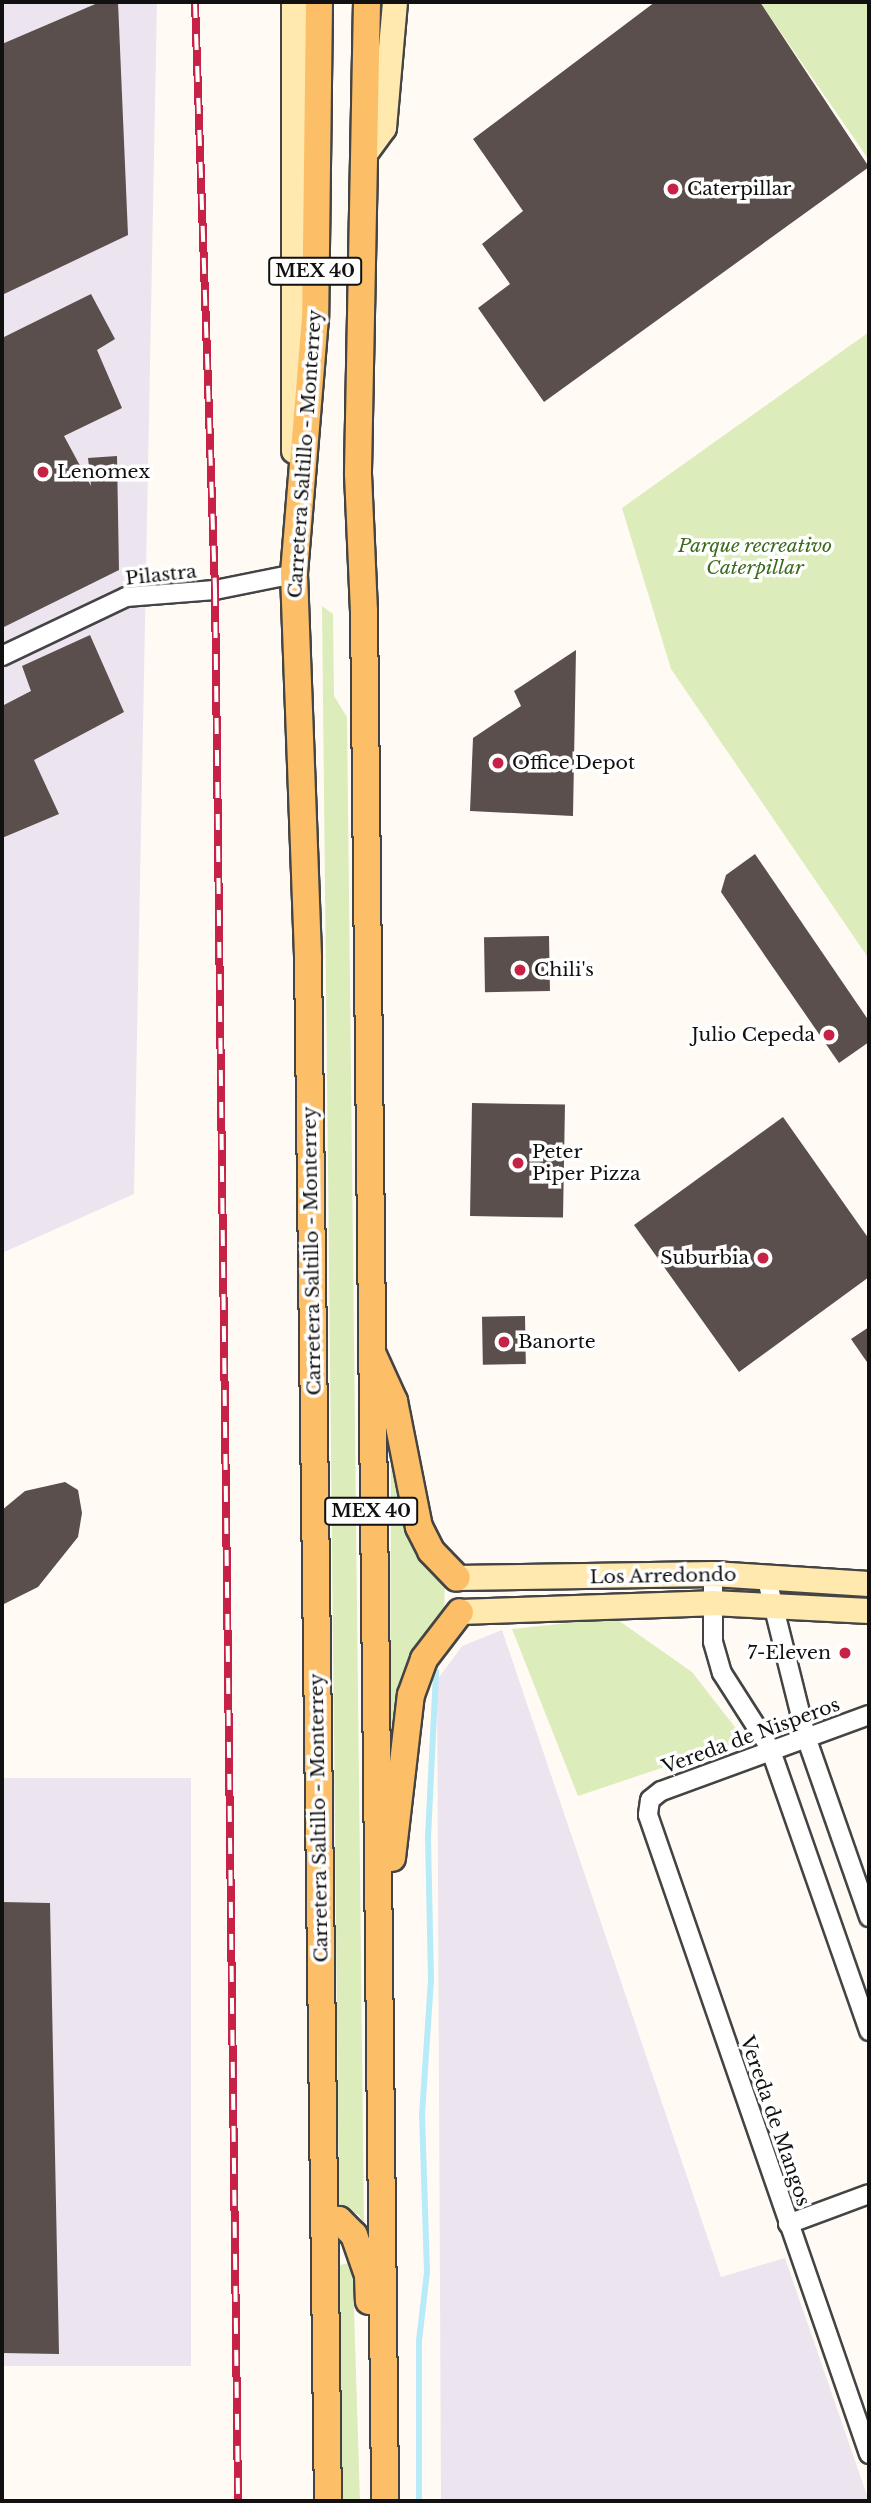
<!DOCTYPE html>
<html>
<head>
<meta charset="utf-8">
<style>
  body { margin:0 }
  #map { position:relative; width:871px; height:2503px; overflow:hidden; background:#fffbf4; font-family:"Libre Baskerville",serif }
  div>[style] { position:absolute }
  .industrial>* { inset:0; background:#ece5ef; transform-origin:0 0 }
  .green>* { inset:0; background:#ddecbb }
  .stream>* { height:6px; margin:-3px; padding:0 3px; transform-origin:3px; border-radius:3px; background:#b7ebf8 }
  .building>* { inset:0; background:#5a4f4c; transform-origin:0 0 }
  .roads { filter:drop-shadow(2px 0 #444) drop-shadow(-2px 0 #444) drop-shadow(0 2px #444) drop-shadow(0 -2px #444) }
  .street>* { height:18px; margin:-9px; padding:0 9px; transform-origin:9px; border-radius:9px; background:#fff }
  .secondary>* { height:24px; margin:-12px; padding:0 12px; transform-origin:12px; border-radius:12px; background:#ffe9af }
  .primary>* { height:26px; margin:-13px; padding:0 13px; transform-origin:13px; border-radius:13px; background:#fcbf67 }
  .rail>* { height:8px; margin-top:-4px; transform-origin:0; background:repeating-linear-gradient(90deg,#fff 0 16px,#c72245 0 32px); box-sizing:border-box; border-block:2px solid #c72245 }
  .dots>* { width:19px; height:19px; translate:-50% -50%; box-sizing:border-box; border:4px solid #fff; border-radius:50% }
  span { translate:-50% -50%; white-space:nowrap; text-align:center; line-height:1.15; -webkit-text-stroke:7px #fff; paint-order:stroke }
  .shield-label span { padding:2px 5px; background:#fff; border:2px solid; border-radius:5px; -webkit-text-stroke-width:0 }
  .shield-label { font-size:18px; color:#111; font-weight:700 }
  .poi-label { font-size:19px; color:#111 }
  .left { translate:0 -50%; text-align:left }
  .right { translate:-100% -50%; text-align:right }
  .street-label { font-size:19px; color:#111 }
  .park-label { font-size:19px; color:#3b6c1d; font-style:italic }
  .frame { position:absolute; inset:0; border:4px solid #111; pointer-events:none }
</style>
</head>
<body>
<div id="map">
  <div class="industrial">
    <i style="clip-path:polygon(2px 2px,157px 2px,134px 1194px,2px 1253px)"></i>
    <i style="clip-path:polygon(502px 1630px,721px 2277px,785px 2258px,869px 2501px,441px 2501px,437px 1680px,462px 1646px)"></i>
    <i style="left:191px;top:1778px;width:588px;height:200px;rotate:90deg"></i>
  </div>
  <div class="green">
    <i style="clip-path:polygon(760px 2px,869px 2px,869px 160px)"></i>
    <i style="clip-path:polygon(869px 332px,869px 959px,671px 669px,622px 508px)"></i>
    <i style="clip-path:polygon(322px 606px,333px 614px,334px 696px,347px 717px,364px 2227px,359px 2215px,339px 2206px)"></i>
    <i style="clip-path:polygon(391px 1433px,422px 1559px,445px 1581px,444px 1613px,390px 1808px)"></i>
    <i style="clip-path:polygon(615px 1618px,692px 1672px,745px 1740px,578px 1796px,512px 1629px)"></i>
    <i style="clip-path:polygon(349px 2263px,353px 2276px,360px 2501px,341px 2501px,337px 2276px,340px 2265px)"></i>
  </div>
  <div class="stream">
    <i style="left:419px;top:2501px;width:160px;rotate:-90deg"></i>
    <i style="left:419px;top:2341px;width:69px;rotate:-83.4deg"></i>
    <i style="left:427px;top:2272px;width:157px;rotate:-91.8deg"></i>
    <i style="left:422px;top:2115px;width:135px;rotate:-86.2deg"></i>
    <i style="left:431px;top:1980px;width:143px;rotate:-91.2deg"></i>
    <i style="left:428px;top:1837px;width:166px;rotate:-87.2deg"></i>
  </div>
  <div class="building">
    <i style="clip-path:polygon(100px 2px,118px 2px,128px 235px,2px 295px,2px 44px)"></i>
    <i style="clip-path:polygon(655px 2px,760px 2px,869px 167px,544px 402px,478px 308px,510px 284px,482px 244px,523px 211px,473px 139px)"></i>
    <i style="clip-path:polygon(91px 294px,115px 339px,97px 350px,122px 408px,64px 436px,91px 486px,88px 458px,117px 456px,119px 570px,2px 628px,2px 338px)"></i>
    <i style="clip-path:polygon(90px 635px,124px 712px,34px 760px,59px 814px,2px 838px,2px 706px,31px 691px,22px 666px)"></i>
    <i style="clip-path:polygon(576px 650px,573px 816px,470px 811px,473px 738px,521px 706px,514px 691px)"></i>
    <i style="clip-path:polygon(755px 854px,869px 1021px,869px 1042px,839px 1063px,721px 892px,726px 875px)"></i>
    <i style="left:549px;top:936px;width:55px;height:65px;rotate:89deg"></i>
    <i style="left:472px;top:1103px;width:93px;height:113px;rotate:1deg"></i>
    <i style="clip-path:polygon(783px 1117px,869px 1239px,869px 1277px,739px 1372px,634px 1225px)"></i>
    <i style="left:525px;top:1316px;width:48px;height:43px;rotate:89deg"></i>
    <i style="clip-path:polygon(869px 1327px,869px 1365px,851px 1339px)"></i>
    <i style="clip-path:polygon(65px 1482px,78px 1490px,82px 1513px,78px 1537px,38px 1587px,2px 1605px,2px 1510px,25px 1491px)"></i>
    <i style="clip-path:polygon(2px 1902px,50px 1903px,59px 2354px,2px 2353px)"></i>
  </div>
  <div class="roads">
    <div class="street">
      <i style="left:2px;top:656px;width:137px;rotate:-25.4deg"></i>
      <i style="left:126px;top:597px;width:89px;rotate:-4.5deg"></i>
      <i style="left:215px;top:590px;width:81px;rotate:-11.4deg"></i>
      <i style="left:713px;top:1574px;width:68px;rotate:90deg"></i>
      <i style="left:713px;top:1642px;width:32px;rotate:74deg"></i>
      <i style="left:722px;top:1673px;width:89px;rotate:57.4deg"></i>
      <i style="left:770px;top:1748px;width:300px;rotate:70.7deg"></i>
      <i style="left:766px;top:1576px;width:166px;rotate:76deg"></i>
      <i style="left:806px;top:1737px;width:191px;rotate:70.7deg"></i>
      <i style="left:869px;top:1715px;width:221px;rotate:159.9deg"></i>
      <i style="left:661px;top:1791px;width:14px;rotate:141deg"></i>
      <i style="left:650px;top:1800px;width:15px;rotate:98deg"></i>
      <i style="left:648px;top:1815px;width:676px;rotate:70.92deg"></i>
      <i style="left:788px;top:2224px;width:86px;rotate:-20.3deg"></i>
    </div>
    <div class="secondary">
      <i style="left:365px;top:154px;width:32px;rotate:-54deg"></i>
      <i style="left:384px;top:128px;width:126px;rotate:-85deg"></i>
      <i style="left:294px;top:451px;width:449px;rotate:-90deg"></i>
      <i style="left:457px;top:1578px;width:256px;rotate:-0.9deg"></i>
      <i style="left:713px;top:1574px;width:156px;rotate:3.7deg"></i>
      <i style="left:460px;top:1612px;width:252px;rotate:-2deg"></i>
      <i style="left:712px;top:1603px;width:157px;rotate:2.9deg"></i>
    </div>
    <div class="primary">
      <i style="left:319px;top:2px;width:316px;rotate:90.7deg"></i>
      <i style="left:315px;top:318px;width:257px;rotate:94.7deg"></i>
      <i style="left:294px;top:574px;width:384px;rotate:87.9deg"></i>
      <i style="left:308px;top:958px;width:1543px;rotate:89.26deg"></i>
      <i style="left:367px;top:2px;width:472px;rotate:91.1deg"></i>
      <i style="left:358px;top:474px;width:137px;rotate:87.5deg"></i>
      <i style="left:364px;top:611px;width:1890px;rotate:89.36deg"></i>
      <i style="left:373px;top:1355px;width:51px;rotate:65.5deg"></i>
      <i style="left:394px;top:1401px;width:128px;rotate:78.8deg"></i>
      <i style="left:419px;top:1527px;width:27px;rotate:63deg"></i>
      <i style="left:431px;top:1551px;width:37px;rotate:46deg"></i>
      <i style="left:392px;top:1858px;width:164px;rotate:-83.4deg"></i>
      <i style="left:411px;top:1695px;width:38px;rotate:-70deg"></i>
      <i style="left:424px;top:1659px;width:59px;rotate:-52.5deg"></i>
      <i style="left:325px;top:2219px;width:14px;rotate:4deg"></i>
      <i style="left:339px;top:2220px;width:21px;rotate:45deg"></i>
      <i style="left:354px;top:2235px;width:42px;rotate:70.7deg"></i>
      <i style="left:368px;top:2275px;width:26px;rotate:88deg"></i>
    </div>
  </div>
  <div class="rail">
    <i style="left:195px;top:2px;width:588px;rotate:88.05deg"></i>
    <i style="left:215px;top:590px;width:1911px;rotate:89.31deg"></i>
  </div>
  <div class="dots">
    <i style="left:673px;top:189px;background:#c72245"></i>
    <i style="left:43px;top:472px;background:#c72245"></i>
    <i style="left:498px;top:763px;background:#c72245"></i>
    <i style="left:520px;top:970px;background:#c72245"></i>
    <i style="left:829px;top:1035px;background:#c72245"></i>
    <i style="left:518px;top:1163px;background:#c72245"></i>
    <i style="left:763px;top:1258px;background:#c72245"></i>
    <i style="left:504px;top:1342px;background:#c72245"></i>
    <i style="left:845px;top:1653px;background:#c72245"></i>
  </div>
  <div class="shield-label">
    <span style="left:315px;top:271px">MEX 40</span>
    <span style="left:371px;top:1511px">MEX 40</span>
  </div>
  <div class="poi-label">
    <span class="left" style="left:687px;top:189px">Caterpillar</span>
    <span class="left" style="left:57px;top:472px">Lenomex</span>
    <span class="left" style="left:512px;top:763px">Office Depot</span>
    <span class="left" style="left:534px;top:970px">Chili's</span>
    <span class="right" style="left:815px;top:1035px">Julio Cepeda</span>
    <span class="left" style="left:532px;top:1163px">Peter<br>Piper Pizza</span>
    <span class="right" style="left:749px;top:1258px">Suburbia</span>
    <span class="left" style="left:518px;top:1342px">Banorte</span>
    <span class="right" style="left:831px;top:1653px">7-Eleven</span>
  </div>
  <div class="street-label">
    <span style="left:305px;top:454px;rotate:-86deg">Carretera Saltillo - Monterrey</span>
    <span style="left:161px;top:575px;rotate:-6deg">Pilastra</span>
    <span style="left:312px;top:1251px;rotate:-91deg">Carretera Saltillo - Monterrey</span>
    <span style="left:663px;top:1576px;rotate:-1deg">Los Arredondo</span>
    <span style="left:751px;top:1736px;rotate:-20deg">Vereda de Nisperos</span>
    <span style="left:319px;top:1818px;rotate:-91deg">Carretera Saltillo - Monterrey</span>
    <span style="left:775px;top:2121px;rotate:71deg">Vereda de Mangos</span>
  </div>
  <div class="park-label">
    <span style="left:755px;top:557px">Parque recreativo<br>Caterpillar</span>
  </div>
  <div class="frame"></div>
</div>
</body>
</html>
